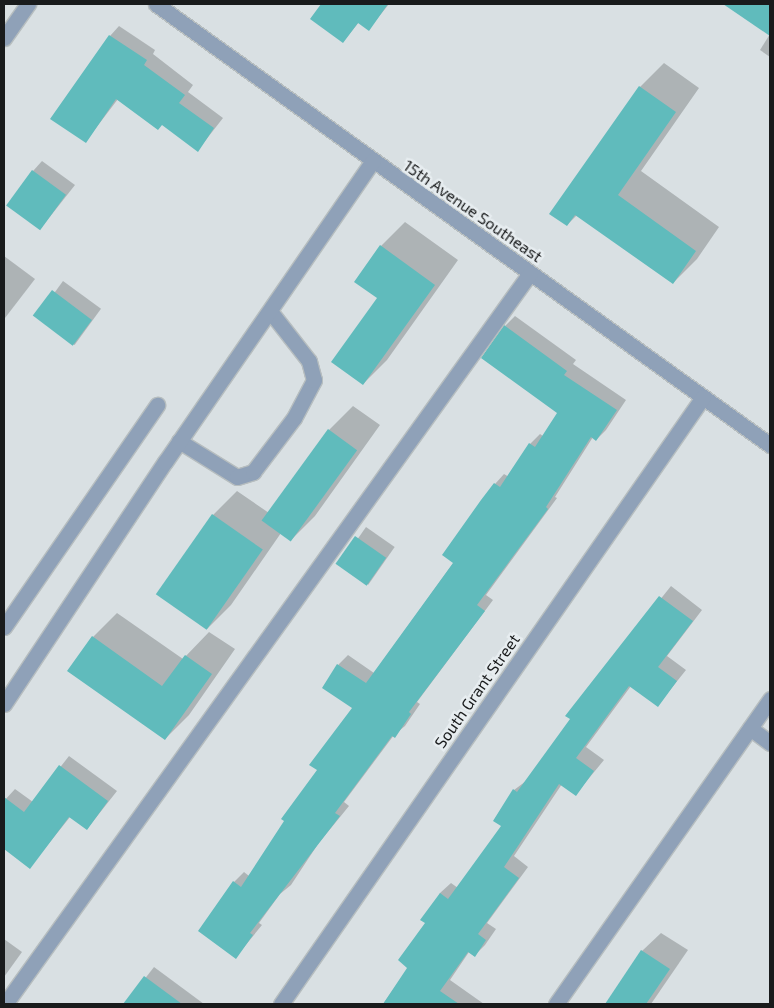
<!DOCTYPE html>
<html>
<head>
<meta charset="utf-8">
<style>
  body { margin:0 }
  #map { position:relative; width:774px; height:1008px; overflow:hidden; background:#d9e0e3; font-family:"Exo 2",sans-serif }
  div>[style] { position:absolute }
  .shadow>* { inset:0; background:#0003; transform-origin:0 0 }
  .building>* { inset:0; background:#60bbbc; transform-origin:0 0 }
  .roads { filter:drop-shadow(1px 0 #b6bdbf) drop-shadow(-1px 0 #b6bdbf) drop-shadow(0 1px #b6bdbf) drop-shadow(0 -1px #b6bdbf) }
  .minor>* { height:15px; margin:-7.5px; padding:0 7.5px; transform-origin:7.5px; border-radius:7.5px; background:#8fa1b8 }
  span { translate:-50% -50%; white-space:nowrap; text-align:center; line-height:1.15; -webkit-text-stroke:5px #e7edf0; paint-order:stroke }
  .street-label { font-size:16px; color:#191b1c }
  .frame { position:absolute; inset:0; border:5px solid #191b1c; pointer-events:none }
</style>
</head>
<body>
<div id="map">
  <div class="shadow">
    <i style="clip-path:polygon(323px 4px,389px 4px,369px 29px,359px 22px,343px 42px,312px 19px)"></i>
    <i style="clip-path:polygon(743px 4px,770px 4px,770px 34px,738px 12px)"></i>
    <i style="clip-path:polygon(119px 26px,155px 50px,153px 54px,193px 85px,188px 92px,223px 118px,198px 150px,162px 124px,118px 99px,86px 141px,110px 36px)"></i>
    <i style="clip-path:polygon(770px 34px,770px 57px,760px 50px)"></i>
    <i style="clip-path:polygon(664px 63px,699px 88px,641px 171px,719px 227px,697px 259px,673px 283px,577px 215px,567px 225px,551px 213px,640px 87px)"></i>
    <i style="clip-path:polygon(42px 161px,75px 185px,41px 228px,33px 171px)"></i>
    <i style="clip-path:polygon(405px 222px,458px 260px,387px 360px,363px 384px,378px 298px,381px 246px)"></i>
    <i style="clip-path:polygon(4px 256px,35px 279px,5px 318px,4px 317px)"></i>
    <i style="left:63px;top:281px;width:47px;height:45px;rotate:36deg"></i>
    <i style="clip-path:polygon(515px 316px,576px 360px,573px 364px,626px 400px,606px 430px,596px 440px,593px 437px,555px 497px,557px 498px,486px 595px,493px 600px,417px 702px,420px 704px,405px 726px,394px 735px,344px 802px,349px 806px,318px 844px,291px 885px,280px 894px,259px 923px,262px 925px,236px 957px,234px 882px,244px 872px,249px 876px,319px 770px,353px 708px,323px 687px,339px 664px,370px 687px,339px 664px,348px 655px,374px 673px,454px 562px,495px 484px,504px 474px,509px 477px,530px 444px,540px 434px,543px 436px,559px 413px,505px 326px)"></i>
    <i style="clip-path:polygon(353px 406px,380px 425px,315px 516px,291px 540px,281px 533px,231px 605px,207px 629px,213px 515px,237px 491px,269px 513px,329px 430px)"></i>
    <i style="left:366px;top:527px;width:35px;height:46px;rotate:35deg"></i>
    <i style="clip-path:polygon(671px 586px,702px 610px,667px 656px,686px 670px,658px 705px,631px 686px,586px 747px,604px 760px,576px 794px,562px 784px,514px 856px,528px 867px,487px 923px,496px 929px,485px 945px,474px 956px,469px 952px,450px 980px,484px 1004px,383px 1004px,409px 967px,440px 893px,451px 883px,458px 888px,503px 826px,494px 820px,514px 790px,526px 781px,572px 719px,567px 716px)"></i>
    <i style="clip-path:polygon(117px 613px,183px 659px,209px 632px,235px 649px,189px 715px,165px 739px,93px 637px)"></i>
    <i style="clip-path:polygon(69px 756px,117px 791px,87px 829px,70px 817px,30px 867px,4px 848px,4px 801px,15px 789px,33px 802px)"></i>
    <i style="clip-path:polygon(661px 933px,688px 950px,651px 1004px,606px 1004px,642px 951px)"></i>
    <i style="clip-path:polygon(4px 939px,22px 952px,4px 977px)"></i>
    <i style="clip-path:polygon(154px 967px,204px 1004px,126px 1003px)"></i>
  </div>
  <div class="building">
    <i style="clip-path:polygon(321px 4px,388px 4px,369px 31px,358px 23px,343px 43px,310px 19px)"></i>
    <i style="clip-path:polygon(723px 4px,770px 4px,770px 36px)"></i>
    <i style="clip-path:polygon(109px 35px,147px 60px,144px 65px,185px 95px,179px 103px,214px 128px,198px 152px,162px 125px,158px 130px,116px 99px,86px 143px,50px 119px)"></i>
    <i style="clip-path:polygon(639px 86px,676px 112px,618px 195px,696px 251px,673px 284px,575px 215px,567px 226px,549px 214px)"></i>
    <i style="left:32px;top:170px;width:42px;height:44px;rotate:36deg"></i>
    <i style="clip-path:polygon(380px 245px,435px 285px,363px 385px,331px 362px,377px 298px,354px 282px)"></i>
    <i style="left:52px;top:290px;width:50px;height:32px;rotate:37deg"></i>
    <i style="clip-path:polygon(504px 325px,567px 371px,564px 375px,617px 410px,596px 441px,591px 437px,546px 507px,548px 509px,477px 605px,485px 611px,409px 712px,411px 714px,395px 738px,392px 736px,335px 813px,340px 816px,250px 933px,253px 935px,236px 959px,198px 931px,233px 881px,241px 887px,284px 821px,281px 819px,317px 770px,309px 765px,352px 708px,322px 688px,337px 664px,366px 683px,453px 563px,442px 555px,481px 500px,494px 483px,500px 487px,529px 443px,535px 447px,557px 413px,481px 358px)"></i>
    <i style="left:328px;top:429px;width:36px;height:113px;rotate:36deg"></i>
    <i style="left:212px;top:514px;width:62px;height:98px;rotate:35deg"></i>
    <i style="left:355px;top:536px;width:38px;height:34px;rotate:35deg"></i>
    <i style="clip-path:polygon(659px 596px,693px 621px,658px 667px,677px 681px,658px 707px,629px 686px,576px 758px,594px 771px,576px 796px,559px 784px,504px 867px,519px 878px,478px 934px,486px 940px,475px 957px,468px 952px,440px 991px,459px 1004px,383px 1004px,407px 968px,398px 960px,425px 923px,420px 920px,440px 893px,448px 899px,501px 826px,493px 821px,513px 789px,517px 792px,570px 719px,565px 716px)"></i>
    <i style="clip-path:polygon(92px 636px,162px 686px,185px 655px,212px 674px,165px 740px,67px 671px)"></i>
    <i style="clip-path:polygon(59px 765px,108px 801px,87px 830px,69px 817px,30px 869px,4px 849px,4px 797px,24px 812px)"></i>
    <i style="clip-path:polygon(641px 950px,670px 969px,646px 1004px,605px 1004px)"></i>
    <i style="clip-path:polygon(144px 976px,182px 1004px,123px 1004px)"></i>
  </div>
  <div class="roads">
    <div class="minor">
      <i style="left:156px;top:4px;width:756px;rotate:35.69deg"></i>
      <i style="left:4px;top:38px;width:42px;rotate:-54.8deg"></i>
      <i style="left:179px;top:441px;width:68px;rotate:31.8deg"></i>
      <i style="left:237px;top:477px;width:17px;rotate:-17deg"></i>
      <i style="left:253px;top:472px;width:68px;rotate:-52.8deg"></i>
      <i style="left:294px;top:418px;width:43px;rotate:-62.2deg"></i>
      <i style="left:314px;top:380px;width:20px;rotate:-105deg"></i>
      <i style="left:309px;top:361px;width:63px;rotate:-128deg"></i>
      <i style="left:4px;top:627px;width:270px;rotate:-55.4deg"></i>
      <i style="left:4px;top:704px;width:291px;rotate:-56.4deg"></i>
      <i style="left:165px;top:462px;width:366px;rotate:-55.4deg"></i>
      <i style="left:750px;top:728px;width:25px;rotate:37deg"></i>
      <i style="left:5px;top:1004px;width:900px;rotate:-54.31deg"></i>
      <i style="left:281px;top:1004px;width:739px;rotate:-55.19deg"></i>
      <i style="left:556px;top:1004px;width:373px;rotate:-54.9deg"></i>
    </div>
  </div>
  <div class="street-label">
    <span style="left:473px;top:211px;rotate:35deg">15th Avenue Southeast</span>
    <span style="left:477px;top:691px;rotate:-55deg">South Grant Street</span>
  </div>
  <div class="frame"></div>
</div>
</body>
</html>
